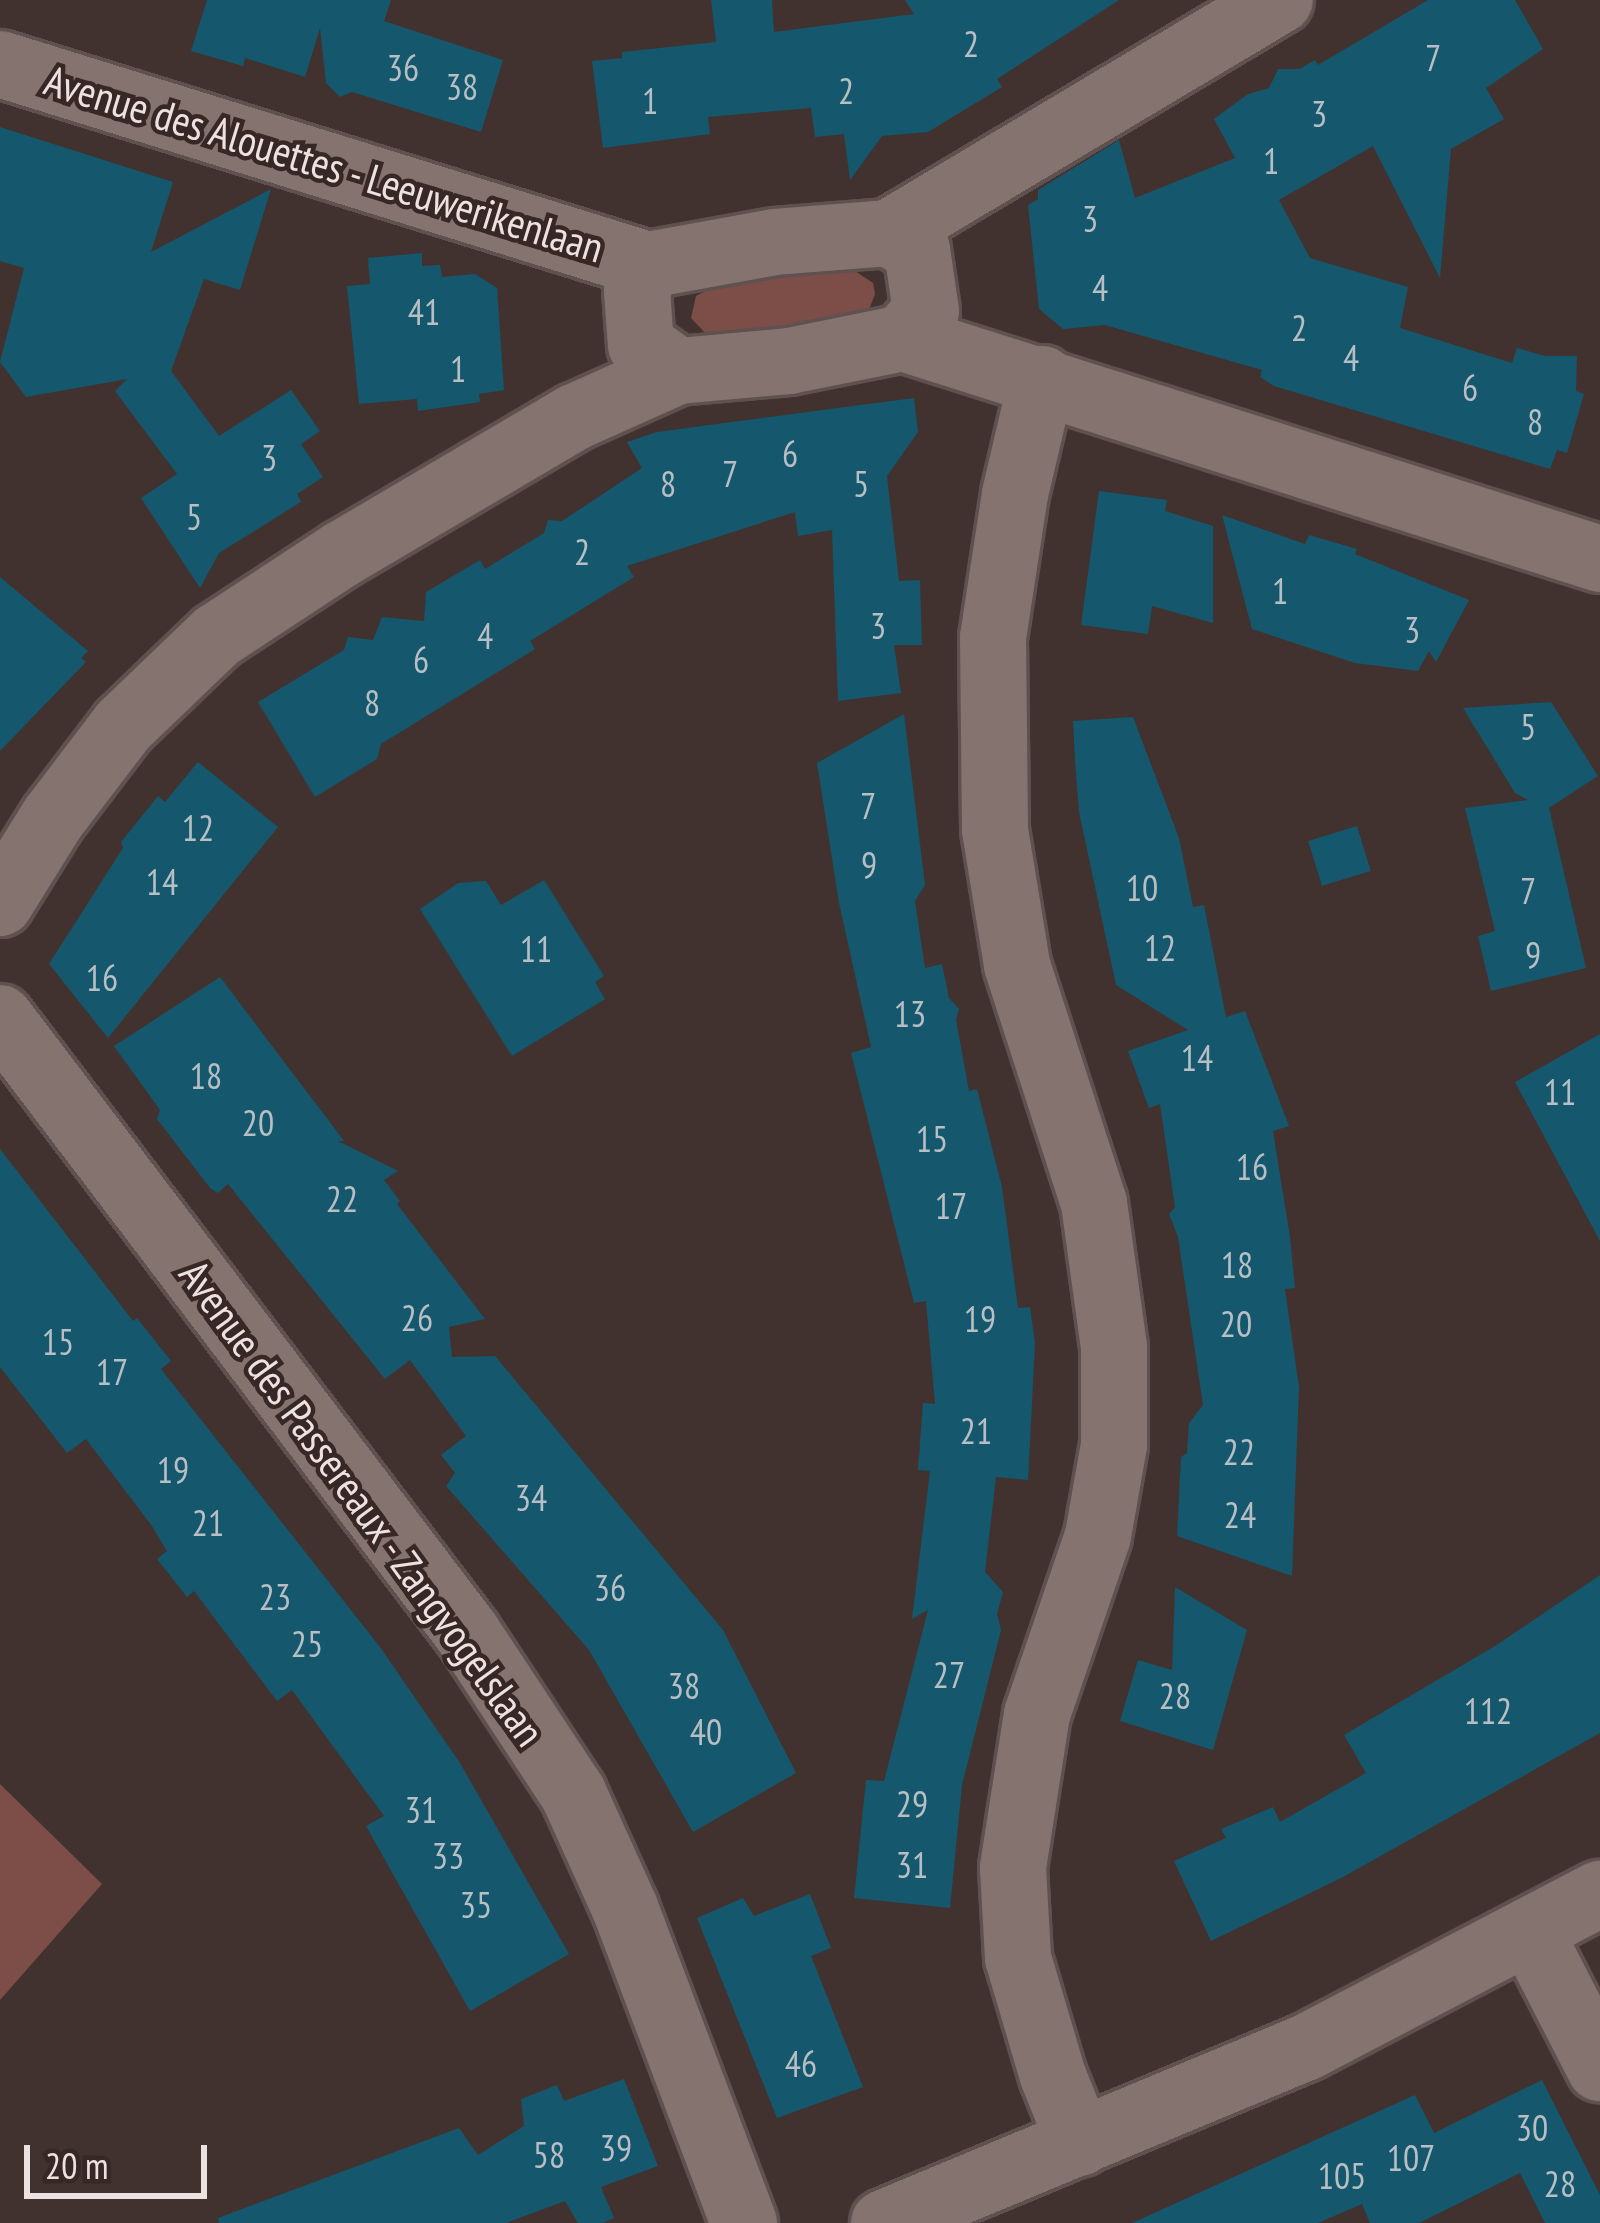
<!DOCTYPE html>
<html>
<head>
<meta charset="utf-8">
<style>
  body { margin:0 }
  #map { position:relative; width:1600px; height:2223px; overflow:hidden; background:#42322f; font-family:"PT Sans Narrow",sans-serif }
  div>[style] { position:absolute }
  .green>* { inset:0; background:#7d4d47 }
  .building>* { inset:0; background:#15576c; transform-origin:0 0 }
  .roads { filter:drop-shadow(3px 0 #5f5150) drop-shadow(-3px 0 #5f5150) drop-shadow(0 3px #5f5150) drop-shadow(0 -3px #5f5150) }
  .street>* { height:66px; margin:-33px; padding:0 33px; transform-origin:33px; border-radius:33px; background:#857370 }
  span { translate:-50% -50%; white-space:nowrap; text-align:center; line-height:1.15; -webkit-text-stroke:9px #372825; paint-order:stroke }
  .number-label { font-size:36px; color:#b7bfc4 }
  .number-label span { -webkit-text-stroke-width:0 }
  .street-label { font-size:42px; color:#ede2e1 }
  .scale { position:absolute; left:24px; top:2145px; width:183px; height:54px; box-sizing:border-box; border:6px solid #ede2e1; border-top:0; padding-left:15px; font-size:36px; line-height:42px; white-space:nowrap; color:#ede2e1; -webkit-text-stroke:9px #372825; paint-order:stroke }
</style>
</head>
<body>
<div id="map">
  <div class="green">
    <i style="clip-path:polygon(849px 267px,873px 283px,875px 294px,870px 307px,835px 331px,709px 337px,691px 318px,696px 296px,737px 274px)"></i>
    <i style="clip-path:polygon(0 1784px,102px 1884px,0 2000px)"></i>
  </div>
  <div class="building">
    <i style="clip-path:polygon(207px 0,391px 0,384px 21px,503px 60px,481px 132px,352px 92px,340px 97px,326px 83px,320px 28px,305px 77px,245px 58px,243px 66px,191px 51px)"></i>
    <i style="clip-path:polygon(711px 0,772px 0,774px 32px,914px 14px,905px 0,1119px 0,997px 79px,1002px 87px,928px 132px,882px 136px,850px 180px,844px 134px,815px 137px,811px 108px,708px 117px,710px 134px,603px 148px,592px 61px,622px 58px,622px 52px,716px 42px)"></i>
    <i style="clip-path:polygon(1428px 0,1515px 0,1543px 49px,1486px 88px,1504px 119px,1451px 149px,1440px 278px,1373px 146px,1279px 200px,1310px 258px,1408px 287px,1400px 328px,1512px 363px,1517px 348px,1545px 356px,1577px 356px,1576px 391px,1584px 394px,1567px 453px,1557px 450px,1550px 469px,1274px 386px,1260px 377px,1262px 370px,1105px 325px,1063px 329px,1039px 309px,1028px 205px,1038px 199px,1038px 190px,1119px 140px,1135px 198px,1235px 158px,1214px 119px,1248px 94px,1269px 88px,1278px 69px,1299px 69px,1315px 60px,1318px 65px)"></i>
    <i style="clip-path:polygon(0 127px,173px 182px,151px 252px,271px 189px,240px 290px,204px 279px,171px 371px,219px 436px,291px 390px,320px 431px,301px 444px,323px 477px,297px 494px,301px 502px,219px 553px,200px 588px,141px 498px,177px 474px,115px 391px,127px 379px,26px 397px,0 362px,24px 268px,0 261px)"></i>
    <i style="clip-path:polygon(422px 253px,422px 266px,440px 265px,442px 277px,475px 274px,497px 288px,504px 390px,479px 394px,480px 402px,418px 411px,417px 399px,359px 404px,347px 286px,370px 284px,368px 258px)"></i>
    <i style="clip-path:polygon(914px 398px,918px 432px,887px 476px,899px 581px,920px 580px,922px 645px,894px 645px,901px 693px,838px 701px,832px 530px,798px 536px,795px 512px,627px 566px,634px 577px,530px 641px,535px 649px,381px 744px,377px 759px,315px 797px,258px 702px,344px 650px,348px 637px,373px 640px,382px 617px,424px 621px,426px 592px,480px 560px,485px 569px,544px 533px,548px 520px,562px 521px,642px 468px,627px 442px,657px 432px)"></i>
    <i style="clip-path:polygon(1099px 491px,1167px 500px,1165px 511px,1213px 526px,1213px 623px,1152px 606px,1148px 634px,1081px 625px)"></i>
    <i style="clip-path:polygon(1222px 515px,1305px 544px,1309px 535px,1357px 549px,1355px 554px,1469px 600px,1436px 662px,1429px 651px,1418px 671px,1355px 663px,1252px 629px)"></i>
    <i style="clip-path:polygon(0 577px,88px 651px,81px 658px,86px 662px,0 751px)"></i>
    <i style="clip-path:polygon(1551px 702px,1598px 776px,1549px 808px,1586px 968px,1491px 991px,1478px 936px,1495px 931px,1465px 808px,1528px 800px,1515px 793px,1463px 708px)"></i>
    <i style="clip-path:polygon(904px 714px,925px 885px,915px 901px,925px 968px,942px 964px,949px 998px,959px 1009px,956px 1020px,969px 1091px,977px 1089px,1002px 1187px,1018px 1308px,1030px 1307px,1035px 1344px,1028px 1480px,996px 1477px,985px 1572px,1003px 1592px,997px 1614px,1001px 1630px,962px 1785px,950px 1908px,854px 1898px,866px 1780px,884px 1781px,928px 1610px,912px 1619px,930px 1471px,918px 1470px,923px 1403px,935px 1404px,926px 1301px,914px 1303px,851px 1053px,871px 1047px,839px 903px,817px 763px)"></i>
    <i style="clip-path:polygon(1133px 717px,1179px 838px,1193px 907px,1204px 905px,1226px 1017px,1245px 1011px,1289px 1126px,1273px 1131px,1290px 1237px,1295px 1288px,1285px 1289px,1299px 1387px,1292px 1576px,1177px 1536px,1181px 1457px,1187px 1453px,1189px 1423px,1203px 1405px,1178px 1237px,1169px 1214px,1175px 1207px,1160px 1104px,1149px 1108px,1128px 1051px,1188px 1030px,1116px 985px,1079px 812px,1075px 761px,1073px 721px)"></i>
    <i style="clip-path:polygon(198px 762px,278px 827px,108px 1038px,49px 964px,123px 848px,121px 842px,158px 796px,165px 802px)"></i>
    <i style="left:1357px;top:826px;width:47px;height:51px;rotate:73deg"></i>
    <i style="clip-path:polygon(544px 880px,604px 976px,595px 982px,605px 999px,512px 1056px,420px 909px,458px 883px,486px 881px,501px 905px)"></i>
    <i style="clip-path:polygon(220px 977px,344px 1141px,338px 1141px,398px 1171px,384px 1180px,400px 1201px,397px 1204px,485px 1319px,449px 1327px,452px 1357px,495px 1356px,723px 1630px,796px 1773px,693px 1832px,589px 1650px,446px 1486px,455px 1473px,441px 1455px,466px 1436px,410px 1360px,385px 1379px,228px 1184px,218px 1193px,210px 1188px,157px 1119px,160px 1110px,114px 1046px)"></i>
    <i style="clip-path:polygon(1600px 1034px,1600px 1241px,1515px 1082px)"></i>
    <i style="clip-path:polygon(0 1149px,133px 1321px,137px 1318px,171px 1361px,161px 1369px,380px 1647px,460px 1763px,569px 1954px,470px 2011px,366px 1826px,384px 1816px,292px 1690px,277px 1701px,194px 1591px,187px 1597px,157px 1559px,167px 1551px,152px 1526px,86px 1439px,67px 1453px,0 1367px)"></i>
    <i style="clip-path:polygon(1600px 1575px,1600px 1733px,1343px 1877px,1211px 1941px,1174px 1861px,1226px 1838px,1221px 1829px,1273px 1807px,1280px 1822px,1366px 1773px,1344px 1735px,1495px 1646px)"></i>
    <i style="clip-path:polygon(1175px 1587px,1247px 1630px,1213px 1750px,1120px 1721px,1138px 1660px,1172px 1670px)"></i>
    <i style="clip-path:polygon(810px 1894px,831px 1948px,811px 1956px,863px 2087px,777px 2118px,697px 1918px,743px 1898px,754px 1916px)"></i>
    <i style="clip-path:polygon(624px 2079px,658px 2166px,601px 2187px,614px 2218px,603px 2223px,578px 2223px,565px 2201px,506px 2223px,219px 2223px,218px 2218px,459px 2128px,478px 2155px,524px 2126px,521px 2099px,557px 2085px,564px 2101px)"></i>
    <i style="clip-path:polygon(1542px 2080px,1600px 2195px,1600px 2223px,1545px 2223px,1520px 2173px,1419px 2223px,1370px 2223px,1362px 2204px,1318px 2223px,1132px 2223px,1415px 2095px,1434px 2133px)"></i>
  </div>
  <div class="roads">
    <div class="street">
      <i style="left:0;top:64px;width:678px;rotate:17.23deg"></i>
      <i style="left:889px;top:233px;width:455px;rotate:-30.8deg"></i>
      <i style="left:903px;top:338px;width:35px;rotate:-50deg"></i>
      <i style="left:926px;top:311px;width:62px;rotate:-98.4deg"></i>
      <i style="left:917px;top:250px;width:33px;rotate:-149deg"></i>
      <i style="left:889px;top:233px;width:114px;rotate:175.5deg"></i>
      <i style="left:775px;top:242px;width:129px;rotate:169.7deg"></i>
      <i style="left:648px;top:265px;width:28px;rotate:113deg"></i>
      <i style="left:637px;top:291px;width:54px;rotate:85.8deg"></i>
      <i style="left:641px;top:345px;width:45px;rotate:35.1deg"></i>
      <i style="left:678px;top:371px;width:111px;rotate:-5.1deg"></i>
      <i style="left:789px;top:361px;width:116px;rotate:-11.4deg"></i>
      <i style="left:903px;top:338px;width:731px;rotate:17.59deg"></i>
      <i style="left:1042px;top:379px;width:118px;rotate:103.2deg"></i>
      <i style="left:1015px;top:494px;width:146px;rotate:98.7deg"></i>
      <i style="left:993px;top:638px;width:192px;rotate:89.4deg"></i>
      <i style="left:995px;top:830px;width:137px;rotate:80.7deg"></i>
      <i style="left:1017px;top:965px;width:250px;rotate:72.1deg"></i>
      <i style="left:1094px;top:1203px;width:145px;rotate:82.1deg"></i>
      <i style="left:1114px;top:1347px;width:98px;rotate:90deg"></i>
      <i style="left:1114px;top:1445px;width:92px;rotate:100deg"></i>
      <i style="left:1098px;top:1536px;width:188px;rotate:108.9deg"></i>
      <i style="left:1037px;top:1714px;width:156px;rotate:98.9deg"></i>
      <i style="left:1013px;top:1868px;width:90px;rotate:86.8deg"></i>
      <i style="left:1018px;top:1958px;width:123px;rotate:73.5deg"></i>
      <i style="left:1053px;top:2076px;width:72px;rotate:68.1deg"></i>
      <i style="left:0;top:903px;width:100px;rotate:-58.1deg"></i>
      <i style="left:53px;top:818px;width:116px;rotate:-52.7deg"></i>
      <i style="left:123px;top:726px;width:130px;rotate:-43.8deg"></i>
      <i style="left:217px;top:636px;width:149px;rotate:-33.3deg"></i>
      <i style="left:342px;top:554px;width:270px;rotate:-30.5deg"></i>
      <i style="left:575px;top:417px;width:113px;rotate:-24.1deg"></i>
      <i style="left:0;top:1018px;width:774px;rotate:52.77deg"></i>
      <i style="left:468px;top:1634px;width:191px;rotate:56.6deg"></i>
      <i style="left:573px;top:1793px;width:126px;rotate:65.7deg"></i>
      <i style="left:625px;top:1908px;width:337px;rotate:69.3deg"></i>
      <i style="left:1531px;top:1934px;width:151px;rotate:62.8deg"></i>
      <i style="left:884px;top:2223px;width:458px;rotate:-22.6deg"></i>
      <i style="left:1307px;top:2047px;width:331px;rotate:-27.6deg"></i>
    </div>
  </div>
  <div class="number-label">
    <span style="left:971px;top:44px">2</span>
    <span style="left:1433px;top:58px">7</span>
    <span style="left:403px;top:68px">36</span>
    <span style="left:462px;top:87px">38</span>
    <span style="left:846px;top:91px">2</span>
    <span style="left:650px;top:101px">1</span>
    <span style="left:1319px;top:114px">3</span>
    <span style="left:1271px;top:161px">1</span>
    <span style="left:1090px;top:219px">3</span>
    <span style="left:1100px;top:288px">4</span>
    <span style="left:424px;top:312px">41</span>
    <span style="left:1299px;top:328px">2</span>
    <span style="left:1351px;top:358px">4</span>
    <span style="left:458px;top:369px">1</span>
    <span style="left:1470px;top:388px">6</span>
    <span style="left:1535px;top:422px">8</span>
    <span style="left:790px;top:454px">6</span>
    <span style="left:269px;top:458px">3</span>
    <span style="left:730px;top:474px">7</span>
    <span style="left:668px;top:484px">8</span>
    <span style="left:861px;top:484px">5</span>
    <span style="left:194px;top:517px">5</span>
    <span style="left:582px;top:552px">2</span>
    <span style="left:1280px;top:591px">1</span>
    <span style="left:878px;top:626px">3</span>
    <span style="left:1412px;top:630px">3</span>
    <span style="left:485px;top:636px">4</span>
    <span style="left:421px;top:660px">6</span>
    <span style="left:372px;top:703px">8</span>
    <span style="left:1528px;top:727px">5</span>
    <span style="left:868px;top:806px">7</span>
    <span style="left:198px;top:828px">12</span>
    <span style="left:869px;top:865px">9</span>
    <span style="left:162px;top:882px">14</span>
    <span style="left:1142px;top:888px">10</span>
    <span style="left:1528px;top:891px">7</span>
    <span style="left:1160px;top:948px">12</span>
    <span style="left:536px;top:949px">11</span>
    <span style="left:1533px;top:955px">9</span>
    <span style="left:102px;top:978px">16</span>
    <span style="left:910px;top:1014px">13</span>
    <span style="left:1197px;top:1058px">14</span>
    <span style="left:206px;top:1076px">18</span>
    <span style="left:1560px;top:1092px">11</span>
    <span style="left:258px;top:1123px">20</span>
    <span style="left:932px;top:1139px">15</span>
    <span style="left:1252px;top:1167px">16</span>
    <span style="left:342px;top:1199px">22</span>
    <span style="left:951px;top:1206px">17</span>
    <span style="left:1237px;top:1265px">18</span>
    <span style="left:417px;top:1318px">26</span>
    <span style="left:980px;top:1319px">19</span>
    <span style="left:1236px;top:1324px">20</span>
    <span style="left:58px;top:1342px">15</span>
    <span style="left:112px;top:1372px">17</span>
    <span style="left:976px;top:1431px">21</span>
    <span style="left:1239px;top:1452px">22</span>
    <span style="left:173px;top:1470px">19</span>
    <span style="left:531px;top:1498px">34</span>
    <span style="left:1240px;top:1515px">24</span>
    <span style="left:208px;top:1523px">21</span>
    <span style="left:610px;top:1588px">36</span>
    <span style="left:275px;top:1597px">23</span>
    <span style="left:307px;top:1644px">25</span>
    <span style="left:949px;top:1675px">27</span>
    <span style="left:684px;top:1686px">38</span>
    <span style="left:1175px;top:1696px">28</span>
    <span style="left:1488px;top:1711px">112</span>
    <span style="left:706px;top:1732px">40</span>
    <span style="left:912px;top:1804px">29</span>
    <span style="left:421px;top:1810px">31</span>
    <span style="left:448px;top:1856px">33</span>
    <span style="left:912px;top:1865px">31</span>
    <span style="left:476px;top:1905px">35</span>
    <span style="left:801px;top:2064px">46</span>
    <span style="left:1532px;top:2128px">30</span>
    <span style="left:616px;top:2148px">39</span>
    <span style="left:549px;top:2155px">58</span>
    <span style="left:1411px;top:2158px">107</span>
    <span style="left:1342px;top:2176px">105</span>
    <span style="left:1560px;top:2184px">28</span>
  </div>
  <div class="street-label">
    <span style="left:324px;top:164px;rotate:17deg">Avenue des Alouettes - Leeuwerikenlaan</span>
    <span style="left:362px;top:1503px;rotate:54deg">Avenue des Passereaux - Zangvogelslaan</span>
  </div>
  <div class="scale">20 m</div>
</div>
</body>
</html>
